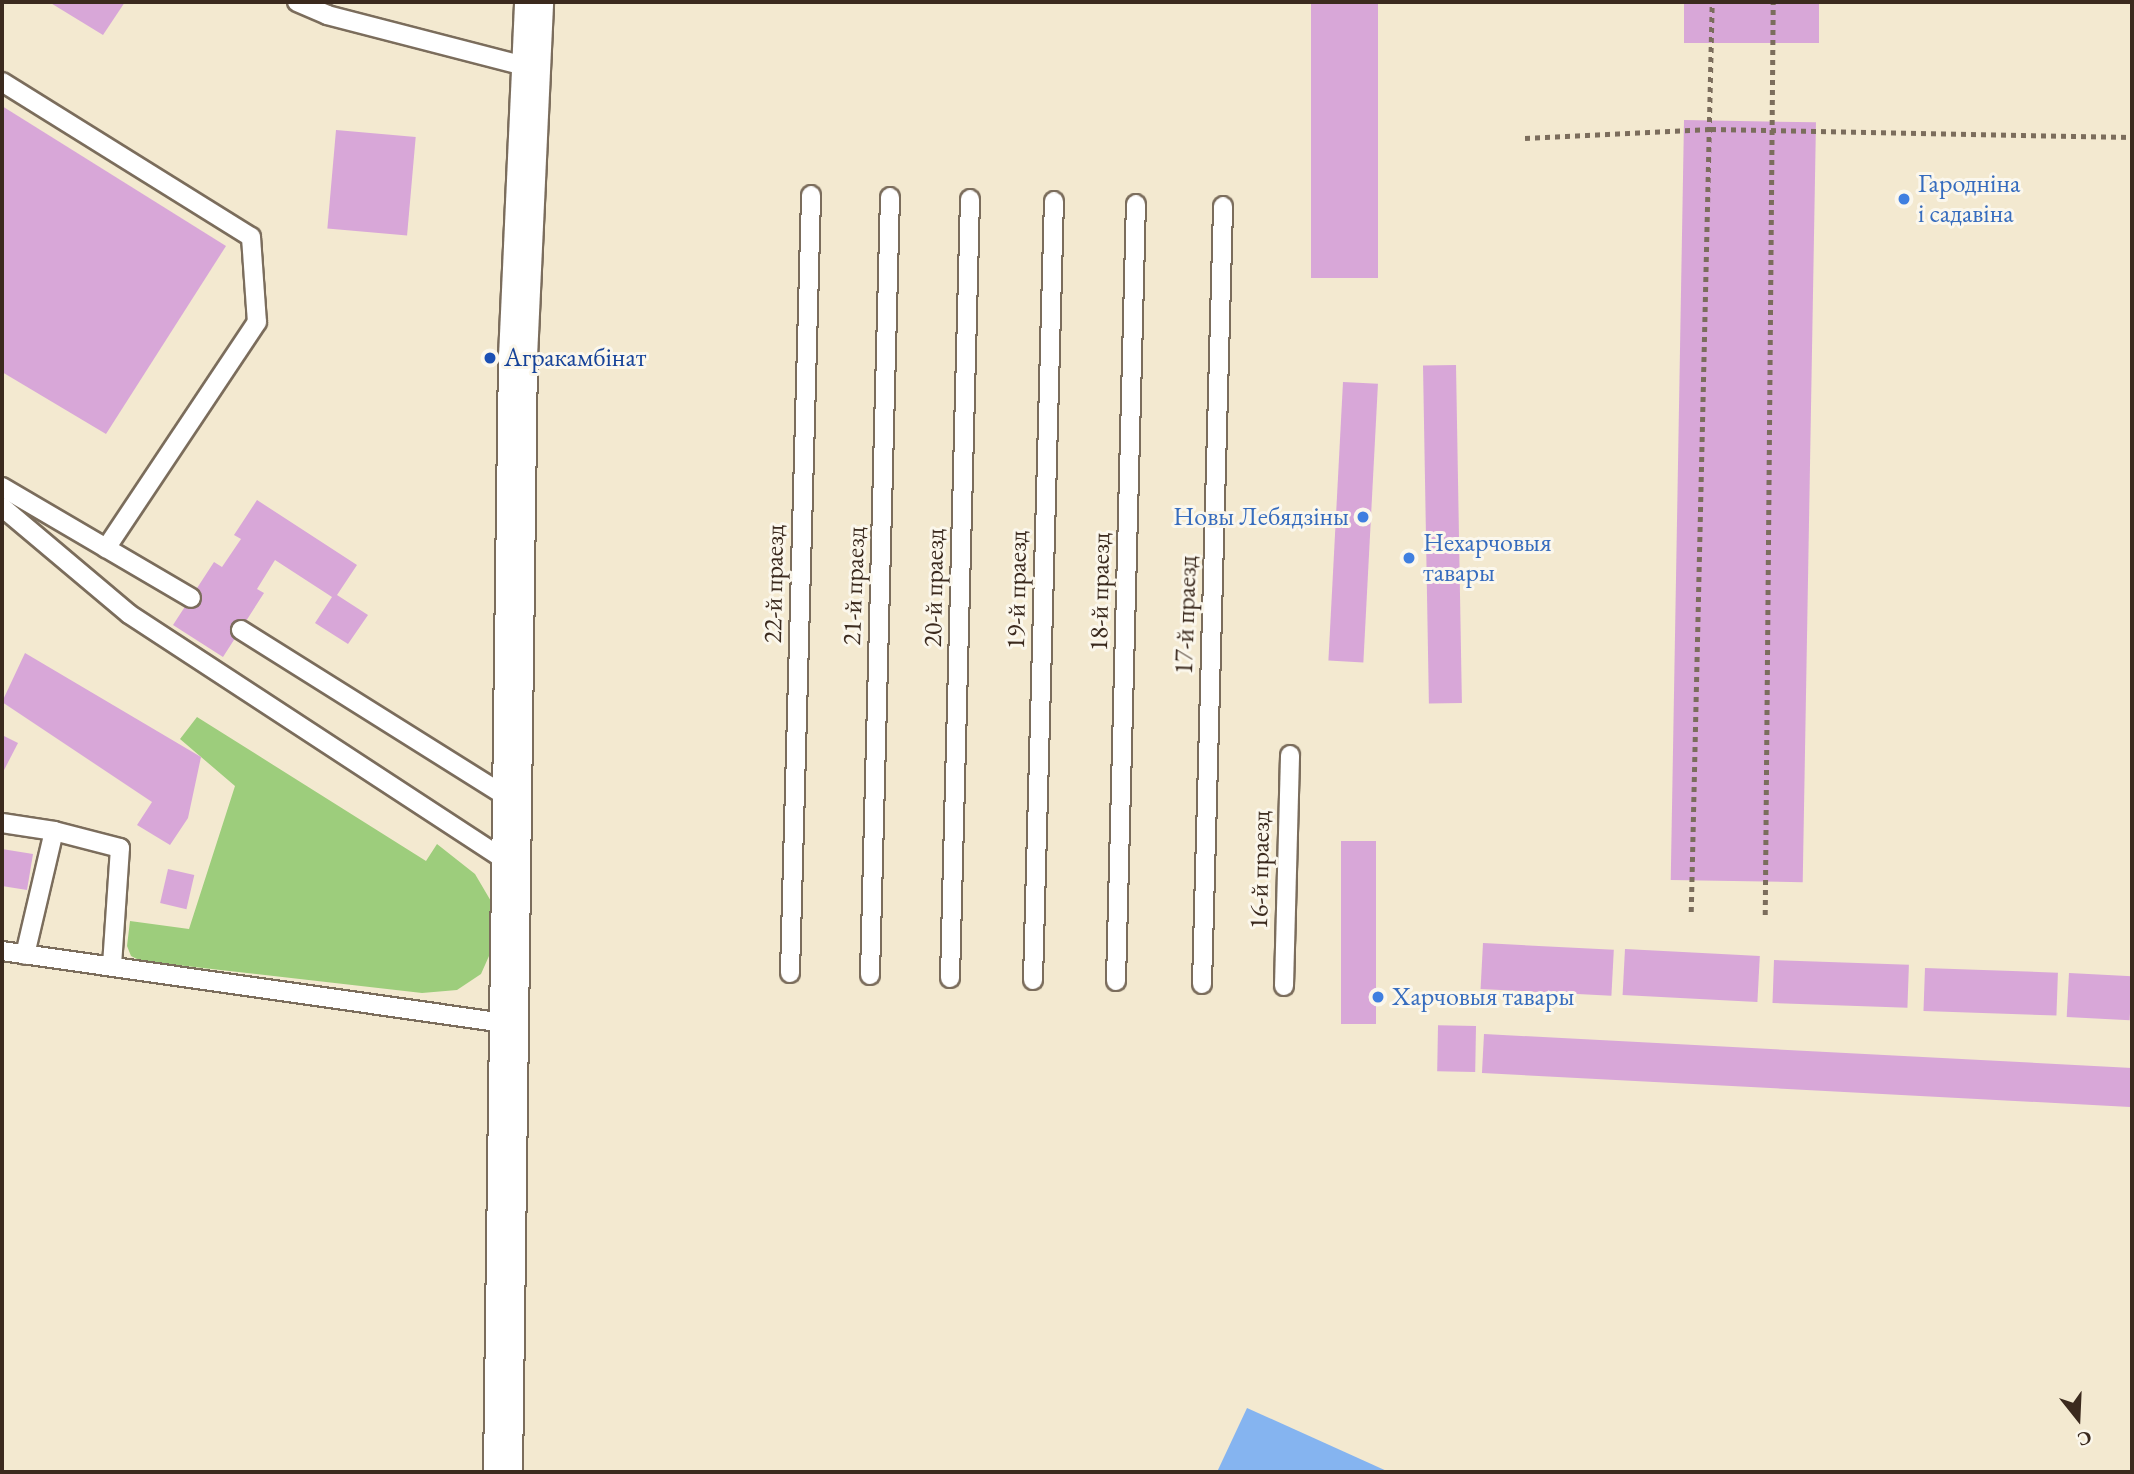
<!DOCTYPE html>
<html>
<head>
<meta charset="utf-8">
<style>
  body { margin:0 }
  #map { position:relative; width:2134px; height:1474px; overflow:hidden; background:#f3e9d0; font-family:"EB Garamond",serif }
  div>[style] { position:absolute }
  .green>* { inset:0; background:#9dcd7c }
  .water>* { inset:0; background:#85b4f0 }
  .building>* { inset:0; background:#d8a7d8; transform-origin:0 0 }
  .path>* { height:4.5px; margin-top:-2.25px; transform-origin:0; background:repeating-linear-gradient(90deg,#7b6d5c 0 5px,transparent 0 10px) }
  .roads { filter:drop-shadow(2px 0 #7b6d5c) drop-shadow(-2px 0 #7b6d5c) drop-shadow(0 2px #7b6d5c) drop-shadow(0 -2px #7b6d5c) }
  .service>* { height:18px; margin:-9px; padding:0 9px; transform-origin:9px; border-radius:9px; background:#fff }
  .tertiary>* { height:38px; margin:-19px; padding:0 19px; transform-origin:19px; border-radius:19px; background:#fff }
  .dots>* { width:19px; height:19px; translate:-50% -50%; box-sizing:border-box; border:4px solid #fbf7ec; border-radius:50% }
  span { translate:-50% -50%; white-space:nowrap; text-align:center; line-height:1.15; -webkit-text-stroke:6px #fbf7ec; paint-order:stroke }
  .shop-label { font-size:26px; color:#366cbe }
  .left { translate:0 -50%; text-align:left }
  .right { translate:-100% -50%; text-align:right }
  .transit-label { font-size:26px; color:#164399 }
  .street-label { font-size:26px; color:#3b2a1e }
  .frame { position:absolute; inset:0; border:4px solid #3b2a1e; pointer-events:none }
  .north { position:absolute; left:2043px; top:1383px; width:70px; height:70px; -webkit-text-stroke:5px #fbf7ec; paint-order:stroke; rotate:162deg; font-size:19px; font-weight:700; line-height:28px; text-align:center; color:#3b2a1e }
  .north::after { content:''; display:block; margin:auto; width:24px; height:32px; background:#3b2a1e; clip-path:polygon(50% 0,100% 100%,50% 72%,0 100%) }
</style>
</head>
<body>
<div id="map">
  <div class="green">
    <i style="clip-path:polygon(197px 717px,426px 861px,437px 844px,475px 874px,495px 908px,493px 947px,481px 974px,457px 990px,422px 993px,141px 961px,131px 956px,127px 946px,130px 921px,189px 929px,235px 786px,180px 739px)"></i>
  </div>
  <div class="water">
    <i style="clip-path:polygon(1247px 1408px,1389px 1472px,1217px 1472px)"></i>
  </div>
  <div class="building">
    <i style="clip-path:polygon(49px 2px,125px 2px,103px 35px)"></i>
    <i style="left:1311px;top:2px;width:67px;height:276px"></i>
    <i style="left:1684px;top:2px;width:135px;height:41px"></i>
    <i style="clip-path:polygon(2px 106px,226px 246px,106px 434px,2px 372px)"></i>
    <i style="left:1684px;top:120px;width:132px;height:760px;rotate:1deg"></i>
    <i style="left:336px;top:130px;width:80px;height:99px;rotate:5deg"></i>
    <i style="left:1456px;top:365px;width:338px;height:33px;rotate:89deg"></i>
    <i style="left:1343px;top:382px;width:35px;height:279px;rotate:3deg"></i>
    <i style="clip-path:polygon(257px 500px,357px 565px,337px 595px,368px 615px,348px 644px,315px 623px,332px 597px,275px 560px,257px 589px,264px 593px,223px 657px,173px 625px,214px 562px,222px 567px,241px 539px,234px 535px)"></i>
    <i style="clip-path:polygon(25px 653px,201px 757px,188px 818px,170px 845px,137px 825px,152px 802px,2px 702px)"></i>
    <i style="clip-path:polygon(2px 735px,18px 743px,2px 774px)"></i>
    <i style="left:1341px;top:841px;width:35px;height:183px"></i>
    <i style="clip-path:polygon(2px 849px,33px 854px,27px 890px,2px 886px)"></i>
    <i style="left:168px;top:869px;width:27px;height:35px;rotate:13deg"></i>
    <i style="left:1483px;top:943px;width:131px;height:46px;rotate:3deg"></i>
    <i style="left:1625px;top:949px;width:135px;height:46px;rotate:3deg"></i>
    <i style="left:1774px;top:960px;width:135px;height:43px;rotate:2deg"></i>
    <i style="left:1925px;top:968px;width:133px;height:43px;rotate:2deg"></i>
    <i style="left:2069px;top:973px;width:63px;height:44px;rotate:3deg"></i>
    <i style="left:1476px;top:1026px;width:46px;height:38px;rotate:91deg"></i>
    <i style="left:1484px;top:1034px;width:649px;height:39px;rotate:3deg"></i>
  </div>
  <div class="path">
    <i style="left:1525px;top:138px;width:186px;rotate:-2.8deg"></i>
    <i style="left:1711px;top:129px;width:421px;rotate:1.1deg"></i>
    <i style="left:1691px;top:912px;width:910px;rotate:-88.68deg"></i>
    <i style="left:1765px;top:915px;width:913px;rotate:-89.5deg"></i>
  </div>
  <div class="roads">
    <div class="service">
      <i style="left:297px;top:2px;width:33px;rotate:23deg"></i>
      <i style="left:327px;top:15px;width:212px;rotate:14.5deg"></i>
      <i style="left:2px;top:82px;width:293px;rotate:31.9deg"></i>
      <i style="left:251px;top:237px;width:85px;rotate:86deg"></i>
      <i style="left:257px;top:322px;width:272px;rotate:123.7deg"></i>
      <i style="left:2px;top:487px;width:219px;rotate:30.4deg"></i>
      <i style="left:2px;top:507px;width:166px;rotate:40.1deg"></i>
      <i style="left:129px;top:614px;width:458px;rotate:33.2deg"></i>
      <i style="left:241px;top:630px;width:320px;rotate:32.1deg"></i>
      <i style="left:2px;top:823px;width:53px;rotate:8.7deg"></i>
      <i style="left:54px;top:831px;width:127px;rotate:103.2deg"></i>
      <i style="left:54px;top:831px;width:68px;rotate:14.4deg"></i>
      <i style="left:120px;top:848px;width:118px;rotate:93.9deg"></i>
      <i style="left:2px;top:951px;width:514px;rotate:8.16deg"></i>
      <i style="left:790px;top:973px;width:778px;rotate:-88.45deg"></i>
      <i style="left:870px;top:975px;width:778px;rotate:-88.53deg"></i>
      <i style="left:950px;top:978px;width:779px;rotate:-88.53deg"></i>
      <i style="left:1033px;top:980px;width:779px;rotate:-88.46deg"></i>
      <i style="left:1116px;top:981px;width:777px;rotate:-88.53deg"></i>
      <i style="left:1202px;top:984px;width:778px;rotate:-88.45deg"></i>
      <i style="left:1284px;top:986px;width:231px;rotate:-88.5deg"></i>
    </div>
    <div class="tertiary">
      <i style="left:503px;top:1472px;width:1115px;rotate:-89.23deg"></i>
      <i style="left:518px;top:357px;width:355px;rotate:-87.4deg"></i>
    </div>
  </div>
  <div class="dots">
    <i style="left:1904px;top:199px;background:#3f7fe0"></i>
    <i style="left:490px;top:358px;background:#1a4fb4"></i>
    <i style="left:1363px;top:517px;background:#3f7fe0"></i>
    <i style="left:1409px;top:558px;background:#3f7fe0"></i>
    <i style="left:1378px;top:997px;background:#3f7fe0"></i>
  </div>
  <div class="shop-label">
    <span class="left" style="left:1918px;top:199px">Гародніна<br>і садавіна</span>
    <span class="right" style="left:1349px;top:517px">Новы Лебядзіны</span>
    <span class="left" style="left:1423px;top:558px">Нехарчовыя<br>тавары</span>
    <span class="left" style="left:1392px;top:997px">Харчовыя тавары</span>
  </div>
  <div class="transit-label">
    <span class="left" style="left:504px;top:358px">Агракамбінат</span>
  </div>
  <div class="street-label">
    <span style="left:774px;top:584px;rotate:-89deg">22-й праезд</span>
    <span style="left:854px;top:586px;rotate:-88deg">21-й праезд</span>
    <span style="left:934px;top:588px;rotate:-89deg">20-й праезд</span>
    <span style="left:1017px;top:590px;rotate:-89deg">19-й праезд</span>
    <span style="left:1100px;top:592px;rotate:-89deg">18-й праезд</span>
    <span style="left:1186px;top:615px;rotate:-88deg">17-й праезд</span>
    <span style="left:1260px;top:870px;rotate:-89deg">16-й праезд</span>
  </div>
  <div class="frame"></div>
  <div class="north">С</div>
</div>
</body>
</html>
